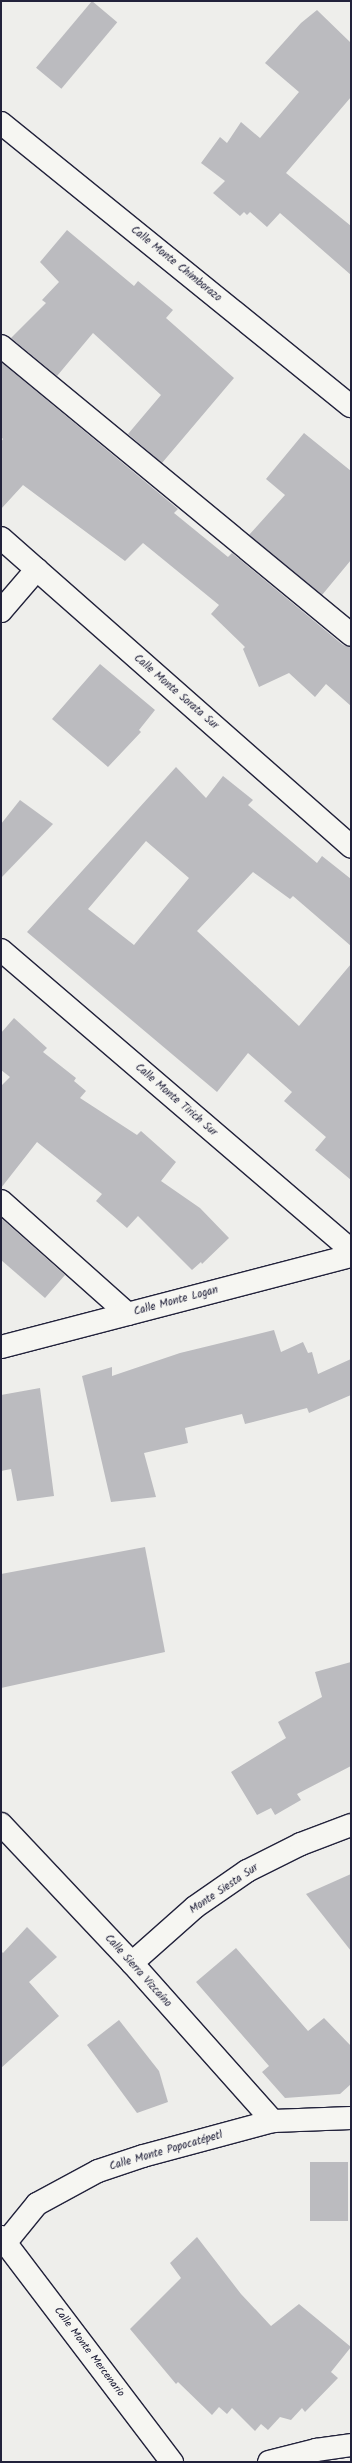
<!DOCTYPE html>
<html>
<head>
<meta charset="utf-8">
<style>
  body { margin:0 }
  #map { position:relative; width:352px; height:2463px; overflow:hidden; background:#eeeeeb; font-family:Kalam,sans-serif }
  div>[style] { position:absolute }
  .building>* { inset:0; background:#bbbbbf; transform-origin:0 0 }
  .roads { filter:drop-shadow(1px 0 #22223b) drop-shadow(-1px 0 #22223b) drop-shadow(0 1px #22223b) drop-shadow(0 -1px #22223b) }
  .minor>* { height:22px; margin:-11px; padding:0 11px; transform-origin:11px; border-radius:11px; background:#f6f6f2 }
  span { translate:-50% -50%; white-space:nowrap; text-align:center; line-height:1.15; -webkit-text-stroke:3.5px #f6f6f2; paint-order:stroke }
  .street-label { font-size:11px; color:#22223b }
  .frame { position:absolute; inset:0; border:2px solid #22223b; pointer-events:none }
</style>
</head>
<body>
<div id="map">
  <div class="building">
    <i style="left:92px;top:1px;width:33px;height:87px;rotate:40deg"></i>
    <i style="clip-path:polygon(317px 10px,351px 43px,351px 97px,286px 173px,351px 226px,351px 275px,280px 213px,267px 227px,250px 212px,247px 215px,244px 212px,240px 216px,213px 193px,225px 181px,201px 163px,220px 137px,227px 143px,241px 122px,260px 138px,299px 92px,265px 63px,301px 23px)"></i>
    <i style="clip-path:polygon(67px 230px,134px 286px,138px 281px,173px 310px,166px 318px,234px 378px,162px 463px,128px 434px,161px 395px,93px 333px,57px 376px,11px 338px,46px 303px,42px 300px,59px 282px,40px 262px)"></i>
    <i style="clip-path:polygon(1px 362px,178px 509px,174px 513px,228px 557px,232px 553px,343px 645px,351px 647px,351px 706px,326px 684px,315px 697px,289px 673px,259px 687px,243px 649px,245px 647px,211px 614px,219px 605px,143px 543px,125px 561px,23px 485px,1px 509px,1px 442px,3px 439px,1px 437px)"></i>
    <i style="clip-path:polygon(304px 433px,351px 471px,351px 560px,322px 595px,249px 535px,285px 495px,266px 479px)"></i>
    <i style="clip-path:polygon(100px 664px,155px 710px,139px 730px,141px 732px,108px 767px,52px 719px)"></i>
    <i style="clip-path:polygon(evenodd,176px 767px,206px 798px,223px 776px,253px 800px,248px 805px,317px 863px,322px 856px,351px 879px,351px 946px,293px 896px,290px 899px,253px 872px,197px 931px,299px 1026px,351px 964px,351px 1180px,315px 1150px,326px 1137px,284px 1101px,292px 1092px,248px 1053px,217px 1092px,27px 932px,176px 767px,146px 841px,189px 878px,134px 945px,88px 909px,146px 841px)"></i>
    <i style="clip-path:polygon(20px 800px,53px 824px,1px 878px,1px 824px)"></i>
    <i style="clip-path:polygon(14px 1018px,47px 1048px,43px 1052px,76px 1078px,74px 1081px,86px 1091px,80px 1098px,137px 1135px,141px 1131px,176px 1162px,161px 1181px,200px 1208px,229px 1238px,202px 1264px,201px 1262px,192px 1270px,138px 1216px,127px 1228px,96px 1201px,102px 1194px,37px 1142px,1px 1188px,1px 1086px,10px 1077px,1px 1070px,1px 1033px)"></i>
    <i style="clip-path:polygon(1px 1218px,65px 1275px,45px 1298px,1px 1260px)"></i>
    <i style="clip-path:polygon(274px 1330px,281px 1352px,303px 1342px,308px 1353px,312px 1352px,318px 1374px,351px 1359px,351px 1395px,309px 1413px,307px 1408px,245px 1424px,242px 1414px,185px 1428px,188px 1443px,144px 1453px,156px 1497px,111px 1502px,82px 1376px,112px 1367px,112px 1376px,180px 1353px)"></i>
    <i style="clip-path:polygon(40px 1388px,54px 1496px,17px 1501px,11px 1469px,1px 1471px,1px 1395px)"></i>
    <i style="clip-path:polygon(145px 1547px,165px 1652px,1px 1688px,1px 1574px)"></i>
    <i style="clip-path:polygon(351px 1662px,351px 1766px,297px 1794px,301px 1800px,275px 1815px,271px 1808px,257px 1815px,231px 1772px,286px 1738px,278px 1722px,322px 1697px,315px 1672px)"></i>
    <i style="clip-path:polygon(351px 1874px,351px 1951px,306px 1894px)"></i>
    <i style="clip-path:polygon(27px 1927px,57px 1957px,29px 1982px,59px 2016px,1px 2068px,1px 1951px,3px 1953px)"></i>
    <i style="clip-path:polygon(236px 1948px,308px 2031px,324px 2018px,351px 2046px,351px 2084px,340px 2094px,285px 2098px,262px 2072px,269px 2066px,196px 1982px)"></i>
    <i style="clip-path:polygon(119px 2020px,159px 2071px,168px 2102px,137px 2113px,87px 2045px)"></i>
    <i style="left:310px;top:2162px;width:38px;height:59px"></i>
    <i style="clip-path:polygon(197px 2237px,241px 2294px,271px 2326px,299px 2304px,351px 2347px,331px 2372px,338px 2378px,305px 2412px,302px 2408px,291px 2420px,280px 2417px,268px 2430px,261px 2424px,255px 2431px,232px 2408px,227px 2414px,219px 2407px,212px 2415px,178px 2382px,176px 2384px,130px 2329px,181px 2278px,170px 2263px)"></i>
  </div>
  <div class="roads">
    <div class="minor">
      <i style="left:1px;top:123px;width:450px;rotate:39deg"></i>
      <i style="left:1px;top:346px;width:454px;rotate:39.5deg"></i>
      <i style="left:1px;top:538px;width:467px;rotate:41.4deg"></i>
      <i style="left:1px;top:611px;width:55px;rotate:-49.4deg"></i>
      <i style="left:1px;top:950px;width:461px;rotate:40.6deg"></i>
      <i style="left:1px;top:1201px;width:170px;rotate:41.7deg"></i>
      <i style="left:1px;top:1347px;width:362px;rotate:-14.6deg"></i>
      <i style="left:1px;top:1824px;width:191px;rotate:46.7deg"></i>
      <i style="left:132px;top:1963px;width:212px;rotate:48.3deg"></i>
      <i style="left:132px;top:1963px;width:84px;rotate:-41.6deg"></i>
      <i style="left:195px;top:1907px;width:63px;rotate:-34.7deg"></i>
      <i style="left:247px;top:1871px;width:60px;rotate:-26.6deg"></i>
      <i style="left:301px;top:1844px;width:53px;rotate:-20.8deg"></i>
      <i style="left:1px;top:2237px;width:283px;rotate:52.8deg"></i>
      <i style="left:6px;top:2242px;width:49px;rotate:-50.8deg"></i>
      <i style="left:37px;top:2204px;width:69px;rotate:-28.4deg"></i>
      <i style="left:98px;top:2171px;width:47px;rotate:-18.4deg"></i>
      <i style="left:143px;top:2156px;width:135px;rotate:-15.1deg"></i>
      <i style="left:273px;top:2121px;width:78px;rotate:-2.2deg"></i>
      <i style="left:269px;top:2462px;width:49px;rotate:-14.3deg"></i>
      <i style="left:316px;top:2450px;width:35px;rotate:-8deg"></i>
    </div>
  </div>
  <div class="street-label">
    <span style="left:176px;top:264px;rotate:39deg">Calle Monte Chimborazo</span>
    <span style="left:176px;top:692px;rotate:41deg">Calle Monte Sorata Sur</span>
    <span style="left:176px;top:1100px;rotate:41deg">Calle Monte Tirich Sur</span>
    <span style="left:176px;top:1301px;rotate:-15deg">Calle Monte Logan</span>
    <span style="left:224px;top:1889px;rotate:-34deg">Monte Siesta Sur</span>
    <span style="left:138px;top:1971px;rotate:48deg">Calle Sierra Vizcaíno</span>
    <span style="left:166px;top:2151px;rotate:-16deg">Calle Monte Popocatépetl</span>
    <span style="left:89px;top:2352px;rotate:53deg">Calle Monte Mercenario</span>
  </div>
  <div class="frame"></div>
</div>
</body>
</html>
